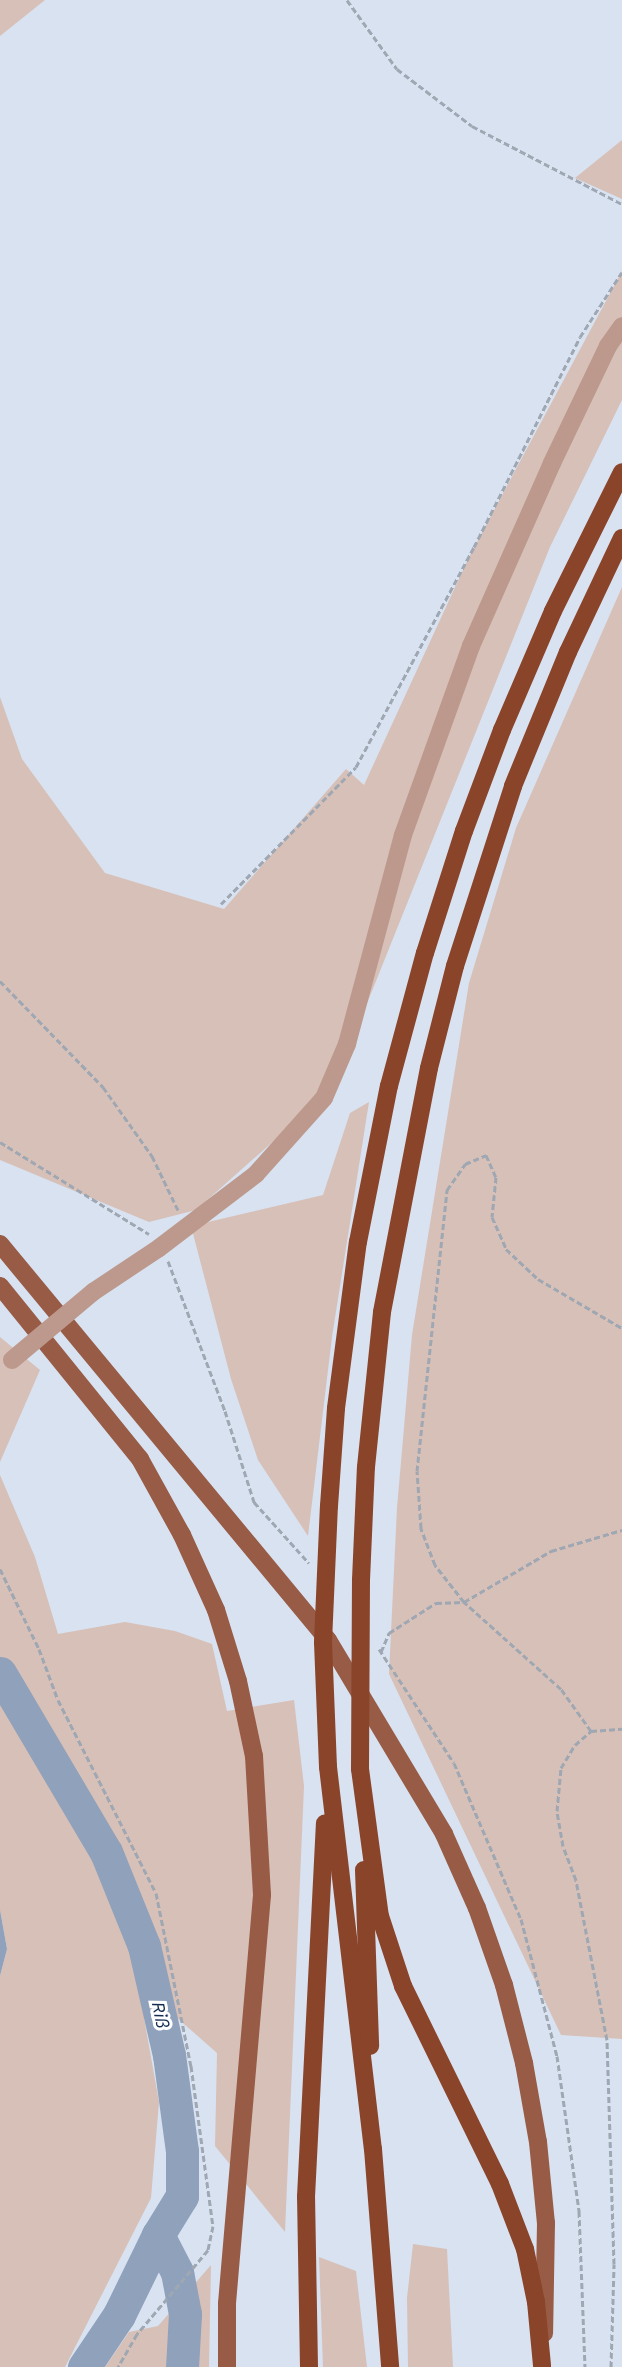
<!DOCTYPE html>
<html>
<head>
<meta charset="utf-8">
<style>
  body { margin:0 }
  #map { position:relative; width:622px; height:2367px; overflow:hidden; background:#d8e2f1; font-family:"Work Sans",sans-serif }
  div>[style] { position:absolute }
  .green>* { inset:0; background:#d7c0b8 }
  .water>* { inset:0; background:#8fa1bb }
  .river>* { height:33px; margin:-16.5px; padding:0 16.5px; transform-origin:16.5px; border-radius:16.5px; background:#8fa1bb }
  .path>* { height:3px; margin-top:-1.5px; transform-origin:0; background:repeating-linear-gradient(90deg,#9ea7b2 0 6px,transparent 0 9px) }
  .minor>* { height:18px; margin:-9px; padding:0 9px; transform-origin:9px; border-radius:9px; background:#bc998c }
  .major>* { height:18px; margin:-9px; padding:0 9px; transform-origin:9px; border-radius:9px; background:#985b45 }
  .highway>* { height:18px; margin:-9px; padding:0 9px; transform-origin:9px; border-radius:9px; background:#8a442a }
  .minor-bridge>* { height:18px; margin:-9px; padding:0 9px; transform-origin:9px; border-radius:9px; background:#bc998c }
  .highway-bridge>* { height:18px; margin:-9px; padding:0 9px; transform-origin:9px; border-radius:9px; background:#8a442a }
  span { translate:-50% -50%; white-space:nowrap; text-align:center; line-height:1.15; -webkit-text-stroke:6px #fff; paint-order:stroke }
  .water-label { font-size:18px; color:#142c51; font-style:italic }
</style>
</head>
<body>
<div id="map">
  <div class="green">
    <i style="clip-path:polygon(0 0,45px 0,0 36px)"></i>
    <i style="clip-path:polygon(622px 140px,622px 199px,575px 178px)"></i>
    <i style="clip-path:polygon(622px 271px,622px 400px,550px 547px,366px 1006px,305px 1113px,196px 1210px,149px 1222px,0 1160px,0 697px,22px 759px,105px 873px,224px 909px,346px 769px,364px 785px,469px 557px)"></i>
    <i style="clip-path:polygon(622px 587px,622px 2039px,561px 2035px,389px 1674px,397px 1508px,412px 1335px,469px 983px,516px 828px)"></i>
    <i style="clip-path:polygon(369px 1102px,332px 1337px,308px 1536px,258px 1460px,231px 1379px,191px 1226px,323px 1195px,350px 1113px)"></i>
    <i style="clip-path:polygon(0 1337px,40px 1370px,0 1462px)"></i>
    <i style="clip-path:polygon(0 1475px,35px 1557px,58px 1634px,125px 1622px,175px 1631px,212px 1644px,227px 1711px,294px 1700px,304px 1786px,285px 2232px,215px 2146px,217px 2053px,167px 2009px,144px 2018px,159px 2102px,151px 2198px,65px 2367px,0 2367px,0 1976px,7px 1949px,0 1910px)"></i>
    <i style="clip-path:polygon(413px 2244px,447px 2249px,453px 2367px,408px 2367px,407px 2298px)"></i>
    <i style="clip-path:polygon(319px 2257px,356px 2271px,367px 2367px,323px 2367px)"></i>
    <i style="clip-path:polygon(211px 2265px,209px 2367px,105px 2367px,129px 2332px,158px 2326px)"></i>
  </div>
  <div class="water">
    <i style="clip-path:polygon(0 1910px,7px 1949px,0 1976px)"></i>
  </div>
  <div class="river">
    <i style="left:0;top:1673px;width:208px;rotate:59.4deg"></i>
    <i style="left:106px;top:1852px;width:101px;rotate:68deg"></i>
    <i style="left:144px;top:1946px;width:112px;rotate:77.1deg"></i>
    <i style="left:169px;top:2055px;width:97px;rotate:82.3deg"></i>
    <i style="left:182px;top:2151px;width:45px;rotate:90deg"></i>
    <i style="left:182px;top:2196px;width:46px;rotate:121.6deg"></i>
    <i style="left:158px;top:2235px;width:89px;rotate:116deg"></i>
    <i style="left:119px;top:2315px;width:63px;rotate:123.9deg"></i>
    <i style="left:158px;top:2235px;width:42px;rotate:62.8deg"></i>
    <i style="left:177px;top:2272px;width:43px;rotate:79.2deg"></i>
    <i style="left:185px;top:2314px;width:53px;rotate:93.2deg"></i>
  </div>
  <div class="path">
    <i style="left:347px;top:0;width:85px;rotate:54.1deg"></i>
    <i style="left:397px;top:69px;width:94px;rotate:37.2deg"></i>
    <i style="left:472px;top:126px;width:169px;rotate:27.5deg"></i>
    <i style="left:221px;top:904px;width:192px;rotate:-45.4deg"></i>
    <i style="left:356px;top:767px;width:250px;rotate:-61.8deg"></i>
    <i style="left:474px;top:547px;width:235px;rotate:-63.2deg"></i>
    <i style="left:580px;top:337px;width:77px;rotate:-57.1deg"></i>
    <i style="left:0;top:981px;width:148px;rotate:45.8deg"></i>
    <i style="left:103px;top:1087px;width:85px;rotate:54.6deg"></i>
    <i style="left:152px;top:1156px;width:60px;rotate:64.3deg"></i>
    <i style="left:0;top:1142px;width:175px;rotate:31.7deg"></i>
    <i style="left:168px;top:1261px;width:160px;rotate:69.2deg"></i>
    <i style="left:225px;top:1411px;width:96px;rotate:72.3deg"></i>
    <i style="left:254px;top:1502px;width:82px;rotate:48deg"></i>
    <i style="left:0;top:1569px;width:89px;rotate:64deg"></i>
    <i style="left:39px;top:1649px;width:54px;rotate:69.6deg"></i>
    <i style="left:58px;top:1700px;width:216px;rotate:63.1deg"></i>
    <i style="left:156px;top:1893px;width:177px;rotate:78.6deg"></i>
    <i style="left:191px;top:2066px;width:162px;rotate:82.2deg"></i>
    <i style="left:213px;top:2226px;width:25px;rotate:102deg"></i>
    <i style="left:208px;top:2250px;width:110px;rotate:130.2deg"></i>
    <i style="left:137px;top:2334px;width:38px;rotate:120deg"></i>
    <i style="left:379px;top:1649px;width:136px;rotate:56.7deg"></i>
    <i style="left:454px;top:1763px;width:170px;rotate:66.8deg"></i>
    <i style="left:521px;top:1919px;width:142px;rotate:75.3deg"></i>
    <i style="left:557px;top:2056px;width:157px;rotate:81.9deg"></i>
    <i style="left:579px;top:2211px;width:156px;rotate:87.8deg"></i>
    <i style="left:381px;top:1652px;width:21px;rotate:-67deg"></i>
    <i style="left:389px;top:1633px;width:56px;rotate:-32.6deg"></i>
    <i style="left:436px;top:1603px;width:28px;rotate:-2deg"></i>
    <i style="left:464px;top:1602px;width:101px;rotate:-30.4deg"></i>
    <i style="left:551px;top:1551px;width:74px;rotate:-16.5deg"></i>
    <i style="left:591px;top:1731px;width:52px;rotate:-125.5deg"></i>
    <i style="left:561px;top:1689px;width:130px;rotate:-138.1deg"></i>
    <i style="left:464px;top:1602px;width:47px;rotate:-128.1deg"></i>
    <i style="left:435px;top:1565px;width:40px;rotate:-111deg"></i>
    <i style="left:421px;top:1528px;width:57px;rotate:-94deg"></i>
    <i style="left:417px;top:1471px;width:283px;rotate:-83.9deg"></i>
    <i style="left:447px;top:1190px;width:32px;rotate:-55deg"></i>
    <i style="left:465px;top:1164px;width:23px;rotate:-23deg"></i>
    <i style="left:486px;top:1155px;width:24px;rotate:66deg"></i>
    <i style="left:496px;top:1177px;width:40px;rotate:95.7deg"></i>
    <i style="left:492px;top:1217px;width:35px;rotate:66deg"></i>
    <i style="left:506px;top:1249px;width:44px;rotate:43.2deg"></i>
    <i style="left:538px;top:1279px;width:97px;rotate:30.3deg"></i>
    <i style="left:611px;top:2367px;width:103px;rotate:-88.3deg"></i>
    <i style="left:614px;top:2264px;width:224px;rotate:-91.8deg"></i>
    <i style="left:607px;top:2040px;width:163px;rotate:-101deg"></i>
    <i style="left:576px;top:1880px;width:36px;rotate:-111deg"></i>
    <i style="left:563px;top:1846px;width:36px;rotate:-100deg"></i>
    <i style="left:557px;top:1811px;width:43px;rotate:-84.7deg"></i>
    <i style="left:561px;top:1768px;width:27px;rotate:-59deg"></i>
    <i style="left:575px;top:1745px;width:21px;rotate:-41deg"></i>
    <i style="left:591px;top:1731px;width:31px;rotate:-4deg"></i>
  </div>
  <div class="minor">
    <i style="left:93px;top:1292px;width:79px;rotate:-33.7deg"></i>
    <i style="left:159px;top:1248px;width:122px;rotate:-37.3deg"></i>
    <i style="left:256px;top:1174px;width:102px;rotate:-48.2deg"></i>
    <i style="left:324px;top:1098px;width:59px;rotate:-66.9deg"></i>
    <i style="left:347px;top:1044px;width:216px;rotate:-75deg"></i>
    <i style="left:403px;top:835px;width:201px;rotate:-70.2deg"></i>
    <i style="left:471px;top:646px;width:200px;rotate:-66.1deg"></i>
    <i style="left:552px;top:463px;width:130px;rotate:-64.4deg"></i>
    <i style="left:608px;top:346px;width:24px;rotate:-55deg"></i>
  </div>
  <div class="major">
    <i style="left:0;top:1244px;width:514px;rotate:50.37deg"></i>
    <i style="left:328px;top:1640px;width:226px;rotate:59.1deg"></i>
    <i style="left:444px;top:1834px;width:81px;rotate:66deg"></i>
    <i style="left:477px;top:1908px;width:82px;rotate:70.7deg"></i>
    <i style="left:504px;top:1985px;width:81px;rotate:75.6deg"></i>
    <i style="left:524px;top:2063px;width:80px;rotate:80deg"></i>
    <i style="left:538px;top:2142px;width:81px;rotate:84.4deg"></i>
    <i style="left:546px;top:2223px;width:110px;rotate:91deg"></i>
    <i style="left:0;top:1286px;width:223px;rotate:51deg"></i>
    <i style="left:140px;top:1459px;width:87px;rotate:61.1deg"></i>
    <i style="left:182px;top:1535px;width:82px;rotate:65.6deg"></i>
    <i style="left:216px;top:1610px;width:74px;rotate:72.8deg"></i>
    <i style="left:238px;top:1681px;width:77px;rotate:78deg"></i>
    <i style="left:254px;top:1756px;width:139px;rotate:86.7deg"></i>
    <i style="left:262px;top:1895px;width:410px;rotate:94.9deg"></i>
    <i style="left:227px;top:2304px;width:63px;rotate:90deg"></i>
  </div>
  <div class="highway">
    <i style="left:329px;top:1506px;width:98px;rotate:-85.9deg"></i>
    <i style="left:336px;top:1408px;width:167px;rotate:-82.5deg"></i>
    <i style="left:358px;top:1242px;width:159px;rotate:-78.8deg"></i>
    <i style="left:389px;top:1086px;width:138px;rotate:-74.9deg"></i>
    <i style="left:425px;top:953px;width:128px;rotate:-72.3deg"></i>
    <i style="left:464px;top:831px;width:108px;rotate:-69.4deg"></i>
    <i style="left:502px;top:730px;width:129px;rotate:-66.8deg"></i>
    <i style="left:553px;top:611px;width:155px;rotate:-63.6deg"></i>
    <i style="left:361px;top:1580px;width:113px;rotate:-87.5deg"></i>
    <i style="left:366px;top:1467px;width:156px;rotate:-84.1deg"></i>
    <i style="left:382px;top:1312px;width:248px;rotate:-79.1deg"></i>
    <i style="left:429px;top:1068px;width:105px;rotate:-75.7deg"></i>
    <i style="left:455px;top:966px;width:189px;rotate:-72.1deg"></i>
    <i style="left:513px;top:786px;width:145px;rotate:-67.7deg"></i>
    <i style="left:568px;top:652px;width:126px;rotate:-64.7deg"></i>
    <i style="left:328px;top:1767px;width:385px;rotate:83.3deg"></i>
    <i style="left:373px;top:2149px;width:219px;rotate:85.5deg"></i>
    <i style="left:360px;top:1769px;width:148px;rotate:82.3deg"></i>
    <i style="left:380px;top:1916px;width:74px;rotate:71.8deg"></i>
    <i style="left:403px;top:1986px;width:220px;rotate:63.9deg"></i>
    <i style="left:500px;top:2184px;width:70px;rotate:69deg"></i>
    <i style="left:525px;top:2249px;width:54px;rotate:78.3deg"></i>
    <i style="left:536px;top:2302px;width:64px;rotate:84.6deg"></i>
    <i style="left:364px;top:1870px;width:176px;rotate:88deg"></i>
    <i style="left:309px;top:2367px;width:170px;rotate:-91deg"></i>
    <i style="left:306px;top:2197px;width:374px;rotate:-87.1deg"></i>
  </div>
  <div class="minor-bridge">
    <i style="left:12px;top:1360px;width:106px;rotate:-40deg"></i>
  </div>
  <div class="highway-bridge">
    <i style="left:328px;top:1767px;width:125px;rotate:-92.3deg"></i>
    <i style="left:323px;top:1642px;width:136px;rotate:-87.5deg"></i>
    <i style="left:360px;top:1769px;width:189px;rotate:-89.7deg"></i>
  </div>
  <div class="water-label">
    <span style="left:160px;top:2015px;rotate:78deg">Riß</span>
  </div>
</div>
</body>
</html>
